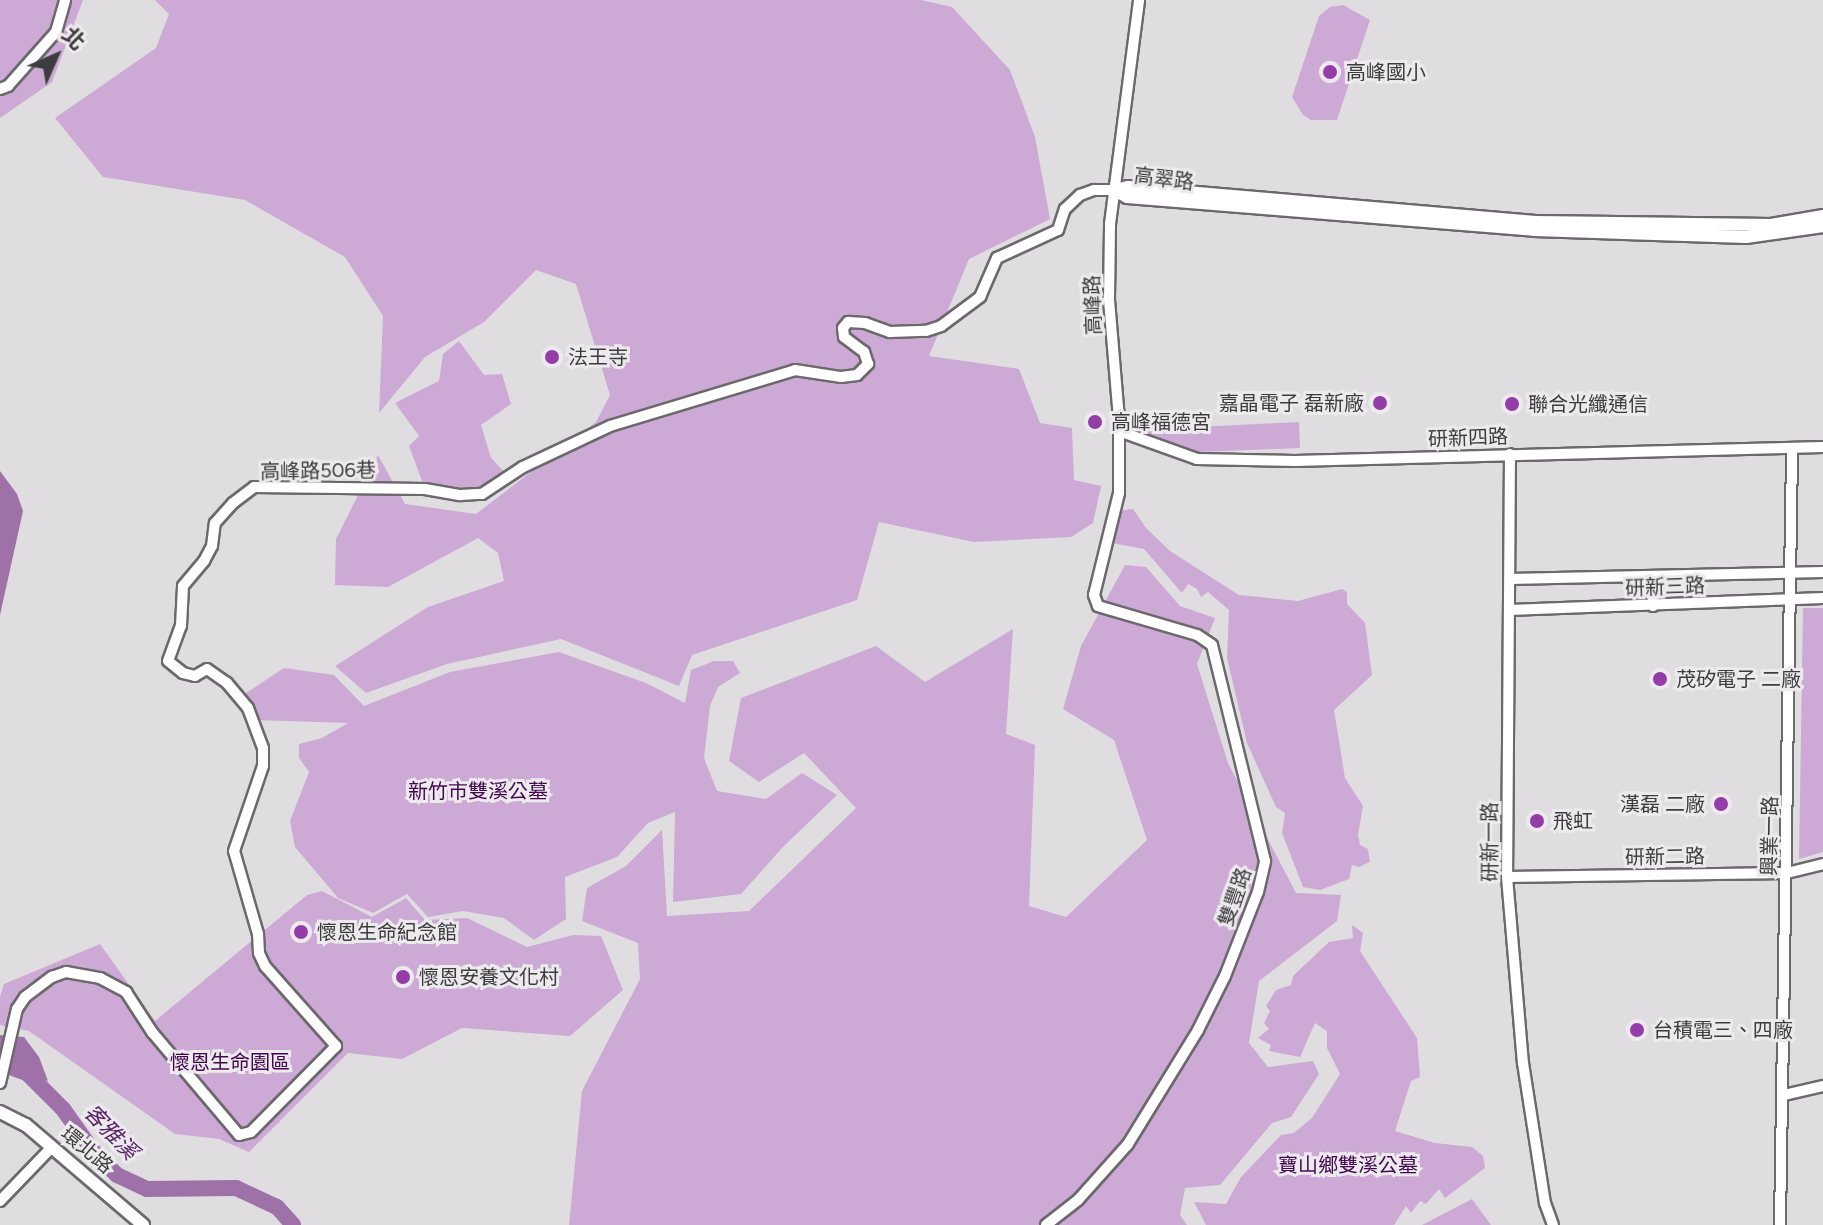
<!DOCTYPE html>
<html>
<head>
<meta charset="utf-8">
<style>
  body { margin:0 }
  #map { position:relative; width:1823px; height:1225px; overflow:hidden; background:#e0dde1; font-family:Figtree,"Noto Sans TC",sans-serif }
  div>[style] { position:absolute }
  .green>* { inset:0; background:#cda9d5 }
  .water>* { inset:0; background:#9e72a8 }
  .river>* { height:16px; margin:-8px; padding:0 8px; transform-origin:8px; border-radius:8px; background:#9e72a8 }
  .roads { filter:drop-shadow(2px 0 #6c696d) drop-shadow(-2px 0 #6c696d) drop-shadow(0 2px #6c696d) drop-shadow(0 -2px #6c696d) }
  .minor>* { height:10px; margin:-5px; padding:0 5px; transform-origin:5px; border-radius:5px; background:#fff }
  .tertiary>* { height:12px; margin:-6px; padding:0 6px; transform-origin:6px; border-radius:6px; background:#fff }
  .dots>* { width:22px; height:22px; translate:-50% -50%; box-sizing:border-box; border:4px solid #edeaee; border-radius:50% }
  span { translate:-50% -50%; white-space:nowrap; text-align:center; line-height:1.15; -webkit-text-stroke:6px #edeaee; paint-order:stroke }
  .poi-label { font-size:20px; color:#3d3c3e }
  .left { translate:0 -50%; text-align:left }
  .right { translate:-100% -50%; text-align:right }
  .street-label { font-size:20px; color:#3d3c3e }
  .park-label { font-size:20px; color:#42074e }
  .water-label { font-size:22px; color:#582165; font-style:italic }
  .north { position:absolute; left:16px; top:16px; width:80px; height:80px; -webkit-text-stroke:6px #edeaee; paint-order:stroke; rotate:45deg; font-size:22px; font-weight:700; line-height:32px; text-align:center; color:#3d3c3e }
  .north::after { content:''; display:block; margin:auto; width:28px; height:36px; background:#3d3c3e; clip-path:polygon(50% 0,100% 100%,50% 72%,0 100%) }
</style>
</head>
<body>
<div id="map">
  <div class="green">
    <i style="clip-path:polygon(0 0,83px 0,52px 82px,0 118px)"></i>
    <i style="clip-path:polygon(155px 0,921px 0,952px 7px,1010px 70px,1035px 137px,1050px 219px,969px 259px,929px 356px,1019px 369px,1040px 423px,1072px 428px,1074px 480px,1101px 486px,1093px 523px,1071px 537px,974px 542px,879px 522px,857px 600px,692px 655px,679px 686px,561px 639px,447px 664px,366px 693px,335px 666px,428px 607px,504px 581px,498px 553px,478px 538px,388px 587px,335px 585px,336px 539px,378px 455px,405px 504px,476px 514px,596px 422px,610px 395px,576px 284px,536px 270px,484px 322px,425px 357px,379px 413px,383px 316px,345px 257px,245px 200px,103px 177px,55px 118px,156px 48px,169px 14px)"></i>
    <i style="clip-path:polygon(1343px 5px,1370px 20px,1337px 120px,1311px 120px,1303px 115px,1292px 97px,1319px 16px,1330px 7px)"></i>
    <i style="clip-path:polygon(459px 341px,484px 375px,502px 374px,511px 404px,481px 425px,491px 458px,508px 476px,482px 494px,425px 489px,409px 446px,419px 436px,395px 403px,439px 381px,443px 354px)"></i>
    <i style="clip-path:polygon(1299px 422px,1300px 448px,1198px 452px,1139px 430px)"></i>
    <i style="clip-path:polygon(1133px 509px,1146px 528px,1170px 551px,1239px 595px,1298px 601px,1342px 589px,1347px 592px,1347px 604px,1365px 623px,1372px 675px,1334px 710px,1345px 778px,1363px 806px,1358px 835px,1360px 845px,1368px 849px,1370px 862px,1359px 867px,1352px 865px,1349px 879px,1320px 890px,1303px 887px,1282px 833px,1285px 813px,1276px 807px,1247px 743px,1227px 658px,1229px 610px,1208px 592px,1201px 597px,1197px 589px,1188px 584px,1182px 593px,1144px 549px,1106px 542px,1116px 511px)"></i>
    <i style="clip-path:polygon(1125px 565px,1146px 567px,1180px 606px,1215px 618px,1197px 664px,1228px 763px,1296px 893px,1341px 895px,1337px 921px,1259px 981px,1249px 1043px,1268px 1067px,1313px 1061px,1319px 1074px,1291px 1117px,1272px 1123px,1220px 1185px,1185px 1188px,1180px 1215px,1187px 1225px,569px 1225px,582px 1091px,640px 979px,638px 943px,582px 921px,587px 888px,626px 866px,662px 830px,667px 916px,749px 911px,856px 808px,804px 753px,759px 782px,729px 761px,741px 698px,876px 646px,925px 682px,1013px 629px,1006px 734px,1035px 745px,1029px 906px,1066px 917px,1147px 840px,1114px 740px,1063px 709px,1081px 646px)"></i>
    <i style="clip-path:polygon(1803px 608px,1823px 608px,1823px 852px,1799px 859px)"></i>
    <i style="clip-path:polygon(559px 652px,646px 683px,685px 703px,691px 670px,714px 661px,733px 661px,740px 673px,718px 687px,710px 706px,704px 758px,717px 791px,766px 799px,802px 773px,837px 795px,782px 848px,741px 894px,673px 902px,675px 812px,648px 823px,617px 857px,565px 877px,566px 919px,534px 940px,504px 918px,463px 911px,428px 917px,407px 894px,373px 913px,338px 898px,295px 847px,290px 821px,309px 772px,299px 758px,299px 744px,322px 738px,348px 723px,252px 720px,240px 697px,284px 668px,334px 675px,364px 706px,450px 672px)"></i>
    <i style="clip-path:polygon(322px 891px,372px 917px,406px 898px,425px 920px,467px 918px,527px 947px,573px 935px,601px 936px,623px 990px,570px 1036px,462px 1028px,402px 1059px,348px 1053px,249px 1152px,219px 1139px,175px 1134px,29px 1031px,0 1025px,0 997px,4px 984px,100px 944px,155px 1021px,307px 895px)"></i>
    <i style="clip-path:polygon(1352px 925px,1363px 933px,1360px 951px,1417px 1038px,1420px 1077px,1411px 1081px,1395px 1131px,1435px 1143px,1472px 1147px,1483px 1156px,1485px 1168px,1445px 1198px,1439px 1189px,1426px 1204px,1420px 1201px,1411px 1213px,1406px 1206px,1394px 1225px,1206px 1225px,1194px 1202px,1226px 1204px,1241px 1177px,1281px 1135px,1294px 1133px,1312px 1118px,1340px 1074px,1327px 1048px,1327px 1031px,1315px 1023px,1300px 1057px,1269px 1051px,1271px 1045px,1258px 1038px,1269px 1029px,1264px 1023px,1270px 1011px,1266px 1006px,1276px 990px,1291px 985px,1293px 976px,1329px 942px,1353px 938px)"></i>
    <i style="clip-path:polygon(1472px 1199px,1491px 1225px,1422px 1225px)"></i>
  </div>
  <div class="water">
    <i style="clip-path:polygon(0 471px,17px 494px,23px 511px,0 615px)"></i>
    <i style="clip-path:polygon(0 1035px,24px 1037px,39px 1057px,48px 1081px,0 1068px)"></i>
  </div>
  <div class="river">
    <i style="left:13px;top:1068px;width:15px;rotate:20deg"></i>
    <i style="left:27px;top:1073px;width:51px;rotate:45deg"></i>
    <i style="left:63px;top:1109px;width:52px;rotate:54.5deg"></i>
    <i style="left:93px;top:1151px;width:34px;rotate:45deg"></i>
    <i style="left:117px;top:1175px;width:33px;rotate:25deg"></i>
    <i style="left:147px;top:1189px;width:89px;rotate:-0.6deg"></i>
    <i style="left:236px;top:1188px;width:45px;rotate:24.9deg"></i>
    <i style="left:277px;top:1207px;width:24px;rotate:48deg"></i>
  </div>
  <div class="roads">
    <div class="minor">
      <i style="left:0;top:89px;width:9px;rotate:-21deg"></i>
      <i style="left:8px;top:86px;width:72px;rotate:-48.4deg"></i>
      <i style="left:56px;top:32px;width:33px;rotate:-74deg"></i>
      <i style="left:1119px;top:431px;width:83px;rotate:19.7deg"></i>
      <i style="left:1197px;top:459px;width:98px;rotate:1.2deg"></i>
      <i style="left:1295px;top:461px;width:528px;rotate:-1.52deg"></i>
      <i style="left:1510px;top:454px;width:423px;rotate:90.4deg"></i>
      <i style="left:1507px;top:877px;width:187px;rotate:85.1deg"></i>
      <i style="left:1523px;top:1063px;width:142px;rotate:81.1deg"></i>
      <i style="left:1545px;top:1203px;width:23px;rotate:70deg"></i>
      <i style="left:1510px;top:579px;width:313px;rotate:-1.3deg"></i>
      <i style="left:1653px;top:606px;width:29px;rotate:-88deg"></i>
      <i style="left:1509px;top:610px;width:314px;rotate:-2.2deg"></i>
      <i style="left:1507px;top:877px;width:280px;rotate:-0.8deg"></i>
      <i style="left:1787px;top:873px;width:37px;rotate:-14deg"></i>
      <i style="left:0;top:1083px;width:76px;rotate:-77.1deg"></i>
      <i style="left:17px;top:1009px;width:14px;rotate:-56deg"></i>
      <i style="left:25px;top:997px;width:34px;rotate:-37deg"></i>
      <i style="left:52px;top:977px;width:15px;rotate:-20deg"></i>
      <i style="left:66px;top:972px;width:35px;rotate:10deg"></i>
      <i style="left:100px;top:978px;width:30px;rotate:28deg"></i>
      <i style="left:126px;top:992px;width:48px;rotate:57deg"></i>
      <i style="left:152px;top:1032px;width:135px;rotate:49.8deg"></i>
      <i style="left:239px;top:1135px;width:12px;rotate:-14deg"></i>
      <i style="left:251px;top:1132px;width:121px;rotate:-45.3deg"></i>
      <i style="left:336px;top:1046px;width:107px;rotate:-131.6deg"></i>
      <i style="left:265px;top:966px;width:14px;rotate:-115deg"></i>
      <i style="left:259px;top:953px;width:19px;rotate:-93deg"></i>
      <i style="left:258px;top:934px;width:86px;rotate:-106.1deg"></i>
      <i style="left:234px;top:851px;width:90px;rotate:-71.2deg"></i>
      <i style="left:263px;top:766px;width:18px;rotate:-90deg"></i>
      <i style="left:263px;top:748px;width:43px;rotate:-110.6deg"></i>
      <i style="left:248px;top:708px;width:33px;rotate:-130deg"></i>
      <i style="left:227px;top:683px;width:24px;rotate:-145deg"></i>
      <i style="left:207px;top:669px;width:14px;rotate:150deg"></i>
      <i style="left:195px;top:676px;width:12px;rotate:-166deg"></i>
      <i style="left:183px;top:673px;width:19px;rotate:-141deg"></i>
      <i style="left:168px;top:661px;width:37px;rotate:-70deg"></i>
      <i style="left:181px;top:626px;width:40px;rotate:-87.1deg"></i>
      <i style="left:183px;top:586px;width:33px;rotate:-50deg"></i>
      <i style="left:204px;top:561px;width:17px;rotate:-62deg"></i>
      <i style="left:212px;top:546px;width:23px;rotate:-83deg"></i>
      <i style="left:215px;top:523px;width:27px;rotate:-48deg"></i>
      <i style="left:233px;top:503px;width:26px;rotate:-37deg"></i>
      <i style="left:254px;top:487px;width:171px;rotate:0.7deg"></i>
      <i style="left:425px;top:489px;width:36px;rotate:10deg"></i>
      <i style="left:460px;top:495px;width:22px;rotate:-3deg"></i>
      <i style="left:482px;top:494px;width:49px;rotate:-33.4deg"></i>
      <i style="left:523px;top:467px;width:96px;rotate:-25.2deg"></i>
      <i style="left:610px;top:426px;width:193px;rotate:-16.8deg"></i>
      <i style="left:795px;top:370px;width:47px;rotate:8.7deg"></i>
      <i style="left:841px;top:377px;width:16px;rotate:-7deg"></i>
      <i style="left:857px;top:375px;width:16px;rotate:-45deg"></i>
      <i style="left:868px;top:364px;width:13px;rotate:-108deg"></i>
      <i style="left:864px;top:352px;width:25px;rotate:-143deg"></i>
      <i style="left:844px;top:337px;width:9px;rotate:-96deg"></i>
      <i style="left:843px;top:328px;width:8px;rotate:-50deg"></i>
      <i style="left:848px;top:322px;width:17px;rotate:3deg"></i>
      <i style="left:865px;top:323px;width:27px;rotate:20deg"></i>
      <i style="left:890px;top:332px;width:36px;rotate:-2deg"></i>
      <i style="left:926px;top:331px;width:16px;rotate:-18deg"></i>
      <i style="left:941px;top:326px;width:49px;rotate:-36.6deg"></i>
      <i style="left:980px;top:297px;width:43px;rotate:-66.4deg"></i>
      <i style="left:997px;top:258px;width:67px;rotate:-24.7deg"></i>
      <i style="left:1058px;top:230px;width:22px;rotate:-72deg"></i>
      <i style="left:1065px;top:209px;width:21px;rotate:-43deg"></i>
      <i style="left:1080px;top:195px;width:15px;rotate:-20deg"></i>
      <i style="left:1094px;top:190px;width:20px"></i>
      <i style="left:1784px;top:1095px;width:40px;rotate:-13deg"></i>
      <i style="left:0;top:1201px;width:75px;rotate:-46.1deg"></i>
      <i style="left:1046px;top:1225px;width:41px;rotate:-38deg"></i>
      <i style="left:1078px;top:1200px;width:75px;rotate:-48.2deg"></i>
      <i style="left:1128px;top:1144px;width:134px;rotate:-58.4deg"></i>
      <i style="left:1198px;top:1030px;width:60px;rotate:-63.4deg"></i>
      <i style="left:1225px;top:976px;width:90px;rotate:-68.6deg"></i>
      <i style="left:1258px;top:892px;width:32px;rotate:-77deg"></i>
      <i style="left:1265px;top:861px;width:222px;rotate:-103.8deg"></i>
      <i style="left:1212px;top:645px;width:18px;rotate:-146deg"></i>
      <i style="left:1197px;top:635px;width:103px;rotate:-163.7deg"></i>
      <i style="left:1098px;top:606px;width:12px;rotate:-110deg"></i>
      <i style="left:1094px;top:595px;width:105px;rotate:-76.2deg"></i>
      <i style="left:1119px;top:493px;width:74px;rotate:-90deg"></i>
      <i style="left:1119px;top:419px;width:120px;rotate:-94.8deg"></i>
      <i style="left:1109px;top:299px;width:75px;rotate:-89.2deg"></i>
      <i style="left:1110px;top:224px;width:226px;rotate:-82.6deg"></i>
      <i style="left:1780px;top:1225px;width:776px;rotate:-89.11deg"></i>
    </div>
    <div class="tertiary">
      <i style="left:1114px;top:190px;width:15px;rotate:28deg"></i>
      <i style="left:1127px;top:197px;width:408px;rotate:4.6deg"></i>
      <i style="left:1534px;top:230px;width:212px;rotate:1.9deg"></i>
      <i style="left:1746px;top:237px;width:78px;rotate:-8.1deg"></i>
      <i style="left:1114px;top:190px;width:14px;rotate:-12deg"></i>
      <i style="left:1128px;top:187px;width:409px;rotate:4.9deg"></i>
      <i style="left:1535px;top:222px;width:236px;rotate:0.7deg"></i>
      <i style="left:1771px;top:225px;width:53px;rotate:-9.8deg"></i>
      <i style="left:0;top:1112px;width:29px;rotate:27deg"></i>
      <i style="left:26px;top:1125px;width:154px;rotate:40.5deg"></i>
    </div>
  </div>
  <div class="dots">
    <i style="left:1330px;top:72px;background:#943ca8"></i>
    <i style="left:552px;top:357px;background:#943ca8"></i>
    <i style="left:1380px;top:403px;background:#943ca8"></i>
    <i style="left:1512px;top:404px;background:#943ca8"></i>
    <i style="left:1095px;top:422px;background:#943ca8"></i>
    <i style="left:1660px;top:679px;background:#943ca8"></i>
    <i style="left:1721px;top:804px;background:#943ca8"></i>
    <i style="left:1537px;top:821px;background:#943ca8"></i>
    <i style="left:301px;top:932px;background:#943ca8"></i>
    <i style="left:403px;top:977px;background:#943ca8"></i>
    <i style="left:1637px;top:1030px;background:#943ca8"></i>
  </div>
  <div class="poi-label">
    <span class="left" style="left:1346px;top:72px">高峰國小</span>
    <span class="left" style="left:568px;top:357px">法王寺</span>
    <span class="right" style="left:1364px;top:403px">嘉晶電子 磊新廠</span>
    <span class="left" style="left:1528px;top:404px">聯合光纖通信</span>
    <span class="left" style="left:1111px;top:422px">高峰福德宮</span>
    <span class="left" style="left:1676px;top:679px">茂矽電子 二廠</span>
    <span class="right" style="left:1705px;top:804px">漢磊 二廠</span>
    <span class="left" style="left:1553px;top:821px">飛虹</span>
    <span class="left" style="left:317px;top:932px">懷恩生命紀念館</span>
    <span class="left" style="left:419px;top:977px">懷恩安養文化村</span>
    <span class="left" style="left:1653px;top:1030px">台積電三、四廠</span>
  </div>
  <div class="street-label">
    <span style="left:1164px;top:179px;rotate:7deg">高翠路</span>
    <span style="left:1093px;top:305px;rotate:-92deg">高峰路</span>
    <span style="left:1468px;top:438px;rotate:-2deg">研新四路</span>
    <span style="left:318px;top:471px;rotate:-1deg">高峰路506巷</span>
    <span style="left:1665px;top:587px;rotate:-2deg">研新三路</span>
    <span style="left:1770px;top:836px;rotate:-89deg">興業一路</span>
    <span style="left:1490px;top:842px;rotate:-90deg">研新一路</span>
    <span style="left:1665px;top:857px;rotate:-1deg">研新二路</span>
    <span style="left:1235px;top:897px;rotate:-71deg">雙豐路</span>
    <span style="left:87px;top:1150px;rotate:40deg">環北路</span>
  </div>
  <div class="park-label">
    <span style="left:478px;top:791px">新竹市雙溪公墓</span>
    <span style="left:230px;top:1062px">懷恩生命園區</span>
    <span style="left:1348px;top:1165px">寶山鄉雙溪公墓</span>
  </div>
  <div class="water-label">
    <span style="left:111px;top:1132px;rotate:46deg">客雅溪</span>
  </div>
  <div class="north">北</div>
</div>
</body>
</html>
